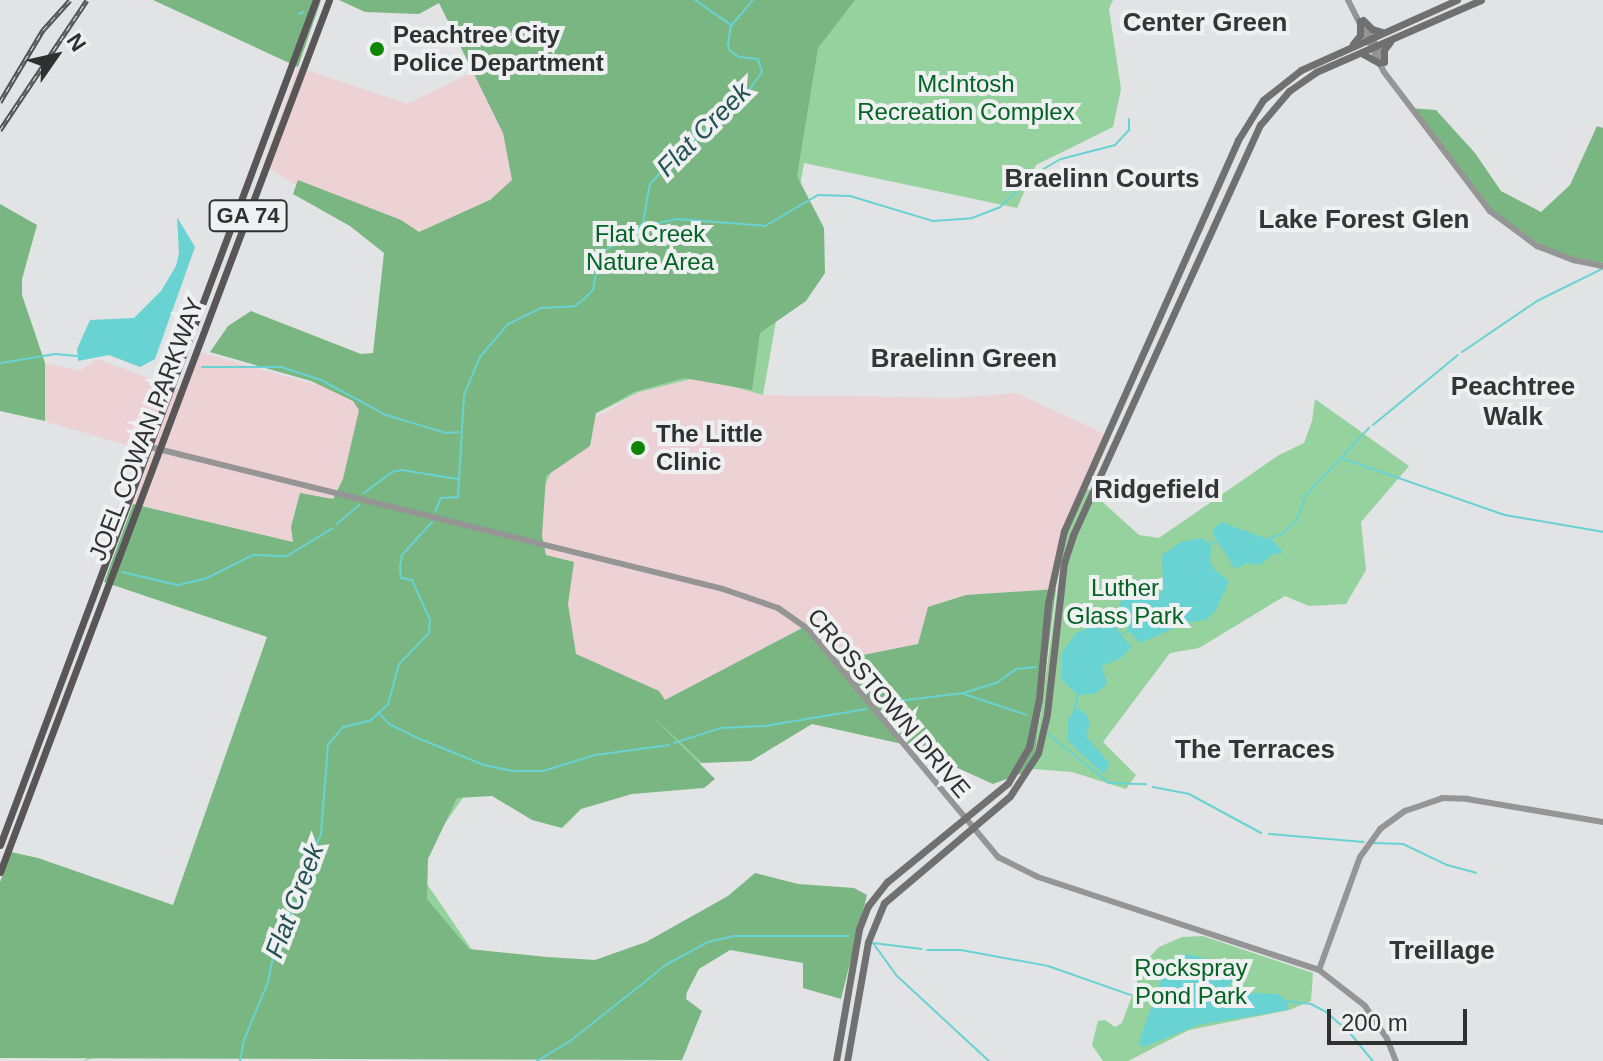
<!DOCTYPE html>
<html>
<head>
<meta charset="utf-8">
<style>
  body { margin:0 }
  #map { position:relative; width:1603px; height:1061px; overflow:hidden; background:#e1e3e4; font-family:Arial,sans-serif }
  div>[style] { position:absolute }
  .commercial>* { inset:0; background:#ecd1d5 }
  .green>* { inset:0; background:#96d29d }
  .forest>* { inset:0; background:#7ab681 }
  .water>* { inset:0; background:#69d2d2 }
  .stream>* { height:2px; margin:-1px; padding:0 1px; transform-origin:1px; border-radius:1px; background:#69d2d2 }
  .tertiary>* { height:6px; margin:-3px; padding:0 3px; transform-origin:3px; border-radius:3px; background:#969595 }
  .secondary>* { height:7px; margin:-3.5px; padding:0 3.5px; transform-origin:3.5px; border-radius:3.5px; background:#717070 }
  .primary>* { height:7px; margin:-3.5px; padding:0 3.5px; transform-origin:3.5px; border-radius:3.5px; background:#585656 }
  .rail>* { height:5px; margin-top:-2.5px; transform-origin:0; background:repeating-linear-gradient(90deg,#eff0f1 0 6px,#525353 0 12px); box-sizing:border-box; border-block:2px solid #525353 }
  .dots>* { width:22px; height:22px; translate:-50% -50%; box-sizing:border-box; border:4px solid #eff0f1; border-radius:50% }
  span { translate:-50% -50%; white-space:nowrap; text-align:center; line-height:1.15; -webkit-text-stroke:8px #eff0f1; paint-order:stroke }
  .shield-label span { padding:2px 6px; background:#eff0f1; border:2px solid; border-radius:6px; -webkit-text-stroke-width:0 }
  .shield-label { font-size:22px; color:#2f3030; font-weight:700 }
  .poi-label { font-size:24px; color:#2f3030; font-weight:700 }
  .left { translate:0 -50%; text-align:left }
  .park-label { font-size:24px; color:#036424 }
  .street-label { font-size:24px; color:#2f3030 }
  .neighbourhood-label { font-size:26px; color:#343535; font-weight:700 }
  .water-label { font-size:26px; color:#235252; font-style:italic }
  .north { position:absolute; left:16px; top:16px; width:80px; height:80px; -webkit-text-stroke:6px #eff0f1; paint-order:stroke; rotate:56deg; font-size:22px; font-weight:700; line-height:32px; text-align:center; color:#2f3030 }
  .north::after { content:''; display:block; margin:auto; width:28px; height:36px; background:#2f3030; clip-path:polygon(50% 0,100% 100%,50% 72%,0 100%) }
  .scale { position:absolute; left:1327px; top:1009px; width:140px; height:36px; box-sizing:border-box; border:4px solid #2f3030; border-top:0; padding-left:10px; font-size:24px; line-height:28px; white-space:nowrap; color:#2f3030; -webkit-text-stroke:6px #eff0f1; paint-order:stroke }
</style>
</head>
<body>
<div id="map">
  <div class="commercial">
    <i style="clip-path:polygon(298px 67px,407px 104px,473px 72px,530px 182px,393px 244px,263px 165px)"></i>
    <i style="clip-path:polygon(198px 352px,376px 401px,329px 551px,133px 504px,152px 453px,45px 421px,45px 363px,80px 371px,97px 359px,181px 390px)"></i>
    <i style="clip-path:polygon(699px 377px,764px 395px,957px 398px,1016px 393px,1111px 437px,1087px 488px,1058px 568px,1056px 589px,966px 595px,918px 644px,838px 660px,803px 627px,646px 710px,569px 661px,518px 540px,576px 423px,606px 412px,639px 392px)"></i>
  </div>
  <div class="green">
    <i style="clip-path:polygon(612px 0,1113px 0,1109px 9px,1121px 89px,1113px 127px,1036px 165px,1017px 208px,804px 163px,763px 395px,699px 377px,639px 392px,575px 424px,518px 540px,569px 661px,646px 710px,702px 763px,552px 809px,526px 797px,467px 792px,415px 866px,476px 956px,83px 1061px,130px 1035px,376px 401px,393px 244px,530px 182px)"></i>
    <i style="clip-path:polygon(1315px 399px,1409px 466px,1361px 522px,1366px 570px,1346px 604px,1309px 606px,1285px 596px,1199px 648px,1170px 653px,1103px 742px,1136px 775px,1126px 789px,1072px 772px,1033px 769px,1067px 521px,1087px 488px,1139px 535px,1159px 538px,1279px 455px,1304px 443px,1312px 421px)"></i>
    <i style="clip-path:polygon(1203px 936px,1313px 973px,1311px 1001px,1289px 1010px,1189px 1030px,1128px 1061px,1103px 1061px,1092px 1045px,1098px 1021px,1105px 1020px,1115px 1027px,1122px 1023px,1144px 963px,1159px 947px,1182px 937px)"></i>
  </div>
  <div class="forest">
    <i style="clip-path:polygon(153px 0,321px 0,298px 67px)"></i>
    <i style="clip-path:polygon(339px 0,855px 0,818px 48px,797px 176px,824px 228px,825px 273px,806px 301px,760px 333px,752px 390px,684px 378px,634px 392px,596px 413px,590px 446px,546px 476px,542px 536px,546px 555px,574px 562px,568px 604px,576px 654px,659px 691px,665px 700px,804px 627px,838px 660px,918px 644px,928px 607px,966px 595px,1056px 589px,1033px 769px,993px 784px,907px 745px,812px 724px,751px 761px,702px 763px,650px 714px,715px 779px,704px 788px,632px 794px,581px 809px,562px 828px,532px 820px,492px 796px,457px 798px,428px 859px,427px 899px,469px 949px,547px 957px,595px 960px,646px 942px,728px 896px,755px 873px,798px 884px,854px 888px,867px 895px,841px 999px,803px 988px,803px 963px,730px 950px,699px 969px,687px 992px,686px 999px,702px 1011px,682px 1060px,0 1058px,0 882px,11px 852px,38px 858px,173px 905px,267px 637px,104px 582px,133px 504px,293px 542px,291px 527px,300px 493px,333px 499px,343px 479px,359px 410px,353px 401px,311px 381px,210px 352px,228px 326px,251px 311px,361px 354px,373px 353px,384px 253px,350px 226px,293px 194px,298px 180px,401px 220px,419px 232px,490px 200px,512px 180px,503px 133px,439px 3px,419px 14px,365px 12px)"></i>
    <i style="clip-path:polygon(1410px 108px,1436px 110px,1475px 153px,1501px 191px,1541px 212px,1570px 185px,1597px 126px,1603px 128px,1603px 263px,1555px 254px,1490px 211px)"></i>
    <i style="clip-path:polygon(0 204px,37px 225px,22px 279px,22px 295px,45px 363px,45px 421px,0 411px)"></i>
  </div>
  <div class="water">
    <i style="clip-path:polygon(177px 217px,195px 247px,155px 359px,140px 367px,109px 355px,78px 361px,77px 349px,90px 320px,134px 318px,161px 291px,176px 266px,179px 253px)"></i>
    <i style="clip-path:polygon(1221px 522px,1273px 541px,1282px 550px,1280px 555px,1274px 553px,1260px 565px,1247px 563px,1235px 569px,1214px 536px,1214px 528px)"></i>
    <i style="clip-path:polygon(1202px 538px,1212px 546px,1210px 561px,1214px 569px,1229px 581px,1216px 610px,1207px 619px,1183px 624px,1141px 643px,1135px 639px,1121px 617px,1120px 602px,1132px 592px,1155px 600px,1163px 589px,1162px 555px,1181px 542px)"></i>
    <i style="clip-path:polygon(1109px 619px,1131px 647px,1121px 658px,1102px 666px,1107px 684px,1094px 694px,1078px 695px,1062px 680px,1062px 653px,1076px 633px)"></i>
    <i style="clip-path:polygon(1078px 708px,1087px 715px,1090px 725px,1086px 736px,1110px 764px,1103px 774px,1068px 741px,1068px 719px)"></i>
    <i style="clip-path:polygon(1186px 954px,1205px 958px,1217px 972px,1234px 978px,1228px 988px,1235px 992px,1278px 994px,1287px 1001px,1288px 1010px,1198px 1025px,1144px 1047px,1138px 1044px,1168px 960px)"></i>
  </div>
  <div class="stream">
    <i style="left:695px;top:0;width:44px;rotate:34.8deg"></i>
    <i style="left:299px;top:14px;width:5px;rotate:-22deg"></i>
    <i style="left:636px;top:231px;width:11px;rotate:-49deg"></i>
    <i style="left:643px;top:223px;width:40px;rotate:-80deg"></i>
    <i style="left:650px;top:184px;width:25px;rotate:-47deg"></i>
    <i style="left:667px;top:166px;width:24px;rotate:-35deg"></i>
    <i style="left:687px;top:152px;width:33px;rotate:-50deg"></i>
    <i style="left:708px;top:127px;width:57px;rotate:-42.1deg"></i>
    <i style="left:750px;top:89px;width:21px;rotate:-55deg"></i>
    <i style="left:762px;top:72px;width:14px;rotate:-107deg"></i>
    <i style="left:758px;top:59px;width:19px;rotate:-174deg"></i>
    <i style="left:739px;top:57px;width:11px;rotate:-146deg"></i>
    <i style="left:730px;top:51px;width:7px;rotate:-106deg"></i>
    <i style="left:728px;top:44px;width:18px;rotate:-81deg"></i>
    <i style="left:731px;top:26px;width:34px;rotate:-50deg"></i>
    <i style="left:1462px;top:352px;width:91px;rotate:-34.2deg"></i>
    <i style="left:1537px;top:301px;width:72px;rotate:-26.2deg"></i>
    <i style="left:1px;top:363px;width:55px;rotate:-9.5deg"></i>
    <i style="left:55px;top:354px;width:22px;rotate:5deg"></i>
    <i style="left:202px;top:367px;width:79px"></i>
    <i style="left:281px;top:367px;width:42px;rotate:18deg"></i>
    <i style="left:321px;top:380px;width:74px;rotate:28.3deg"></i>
    <i style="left:386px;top:415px;width:63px;rotate:16.7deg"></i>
    <i style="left:446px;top:433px;width:13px;rotate:-4deg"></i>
    <i style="left:1373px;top:425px;width:110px;rotate:-39.5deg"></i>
    <i style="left:1341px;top:458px;width:174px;rotate:19.2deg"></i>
    <i style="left:1505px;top:515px;width:99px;rotate:9.8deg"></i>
    <i style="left:364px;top:493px;width:35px;rotate:-37deg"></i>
    <i style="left:392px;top:472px;width:10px;rotate:-11deg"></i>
    <i style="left:402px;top:470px;width:56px;rotate:9.3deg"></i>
    <i style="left:435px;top:512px;width:15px;rotate:-67deg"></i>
    <i style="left:441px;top:498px;width:17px;rotate:-3deg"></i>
    <i style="left:458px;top:497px;width:102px;rotate:-86.6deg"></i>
    <i style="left:464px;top:395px;width:41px;rotate:-67.2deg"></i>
    <i style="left:480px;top:357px;width:43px;rotate:-49.7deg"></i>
    <i style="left:508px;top:324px;width:37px;rotate:-26deg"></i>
    <i style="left:541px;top:308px;width:34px;rotate:-3deg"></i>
    <i style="left:575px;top:306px;width:11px;rotate:-38deg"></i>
    <i style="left:584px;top:299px;width:13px;rotate:-45deg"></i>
    <i style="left:593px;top:290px;width:36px;rotate:-80deg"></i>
    <i style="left:599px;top:255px;width:24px;rotate:-36deg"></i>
    <i style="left:618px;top:241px;width:41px;rotate:-24.7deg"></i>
    <i style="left:655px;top:224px;width:23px;rotate:-13deg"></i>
    <i style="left:677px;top:219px;width:88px;rotate:4.5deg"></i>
    <i style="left:765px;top:226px;width:61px;rotate:-30.3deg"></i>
    <i style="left:818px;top:195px;width:32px;rotate:2deg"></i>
    <i style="left:850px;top:196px;width:87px;rotate:16.8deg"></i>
    <i style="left:933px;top:221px;width:39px;rotate:-4deg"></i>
    <i style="left:972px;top:218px;width:30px;rotate:-21deg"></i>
    <i style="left:1000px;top:207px;width:46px;rotate:-44.1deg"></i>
    <i style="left:1033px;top:175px;width:32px;rotate:-30deg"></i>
    <i style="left:1061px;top:159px;width:56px;rotate:-14.5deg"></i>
    <i style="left:1115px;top:145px;width:21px;rotate:-47deg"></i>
    <i style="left:1129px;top:130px;width:11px;rotate:-90deg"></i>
    <i style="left:337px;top:524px;width:29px;rotate:-41deg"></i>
    <i style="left:1268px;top:539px;width:17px;rotate:-21deg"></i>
    <i style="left:1284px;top:533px;width:17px;rotate:-45deg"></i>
    <i style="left:1296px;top:521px;width:29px;rotate:-68deg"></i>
    <i style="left:1307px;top:494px;width:91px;rotate:-46.8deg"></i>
    <i style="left:1210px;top:543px;width:6px;rotate:-18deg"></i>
    <i style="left:122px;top:572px;width:57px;rotate:13.1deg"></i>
    <i style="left:178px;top:585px;width:28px;rotate:-13deg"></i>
    <i style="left:205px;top:579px;width:54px;rotate:-26.6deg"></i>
    <i style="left:253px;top:555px;width:34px;rotate:2deg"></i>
    <i style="left:287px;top:556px;width:54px;rotate:-31.3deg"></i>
    <i style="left:1123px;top:634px;width:7px;rotate:-34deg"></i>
    <i style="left:964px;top:694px;width:66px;rotate:18.4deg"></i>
    <i style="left:873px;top:704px;width:91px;rotate:-7deg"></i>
    <i style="left:963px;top:693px;width:37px;rotate:-17deg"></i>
    <i style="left:998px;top:682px;width:22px;rotate:-36deg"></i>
    <i style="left:1016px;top:669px;width:20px;rotate:-6deg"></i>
    <i style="left:379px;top:713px;width:15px;rotate:48deg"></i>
    <i style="left:389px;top:724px;width:34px;rotate:26deg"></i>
    <i style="left:420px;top:739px;width:69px;rotate:22.1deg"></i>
    <i style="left:484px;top:765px;width:30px;rotate:12deg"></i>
    <i style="left:513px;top:771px;width:30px"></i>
    <i style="left:543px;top:771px;width:54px;rotate:-17.1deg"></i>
    <i style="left:595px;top:755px;width:75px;rotate:-7.7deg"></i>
    <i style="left:1073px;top:715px;width:21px;rotate:-76deg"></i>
    <i style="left:1048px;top:734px;width:78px;rotate:38.8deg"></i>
    <i style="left:1109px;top:783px;width:37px;rotate:2deg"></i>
    <i style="left:674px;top:743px;width:49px;rotate:-17.7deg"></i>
    <i style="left:721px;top:728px;width:44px;rotate:-2.6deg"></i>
    <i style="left:765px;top:726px;width:103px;rotate:-9.5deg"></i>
    <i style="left:1153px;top:787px;width:37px;rotate:11deg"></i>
    <i style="left:1189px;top:794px;width:82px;rotate:28.4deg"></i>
    <i style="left:1269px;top:834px;width:95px;rotate:4.8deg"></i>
    <i style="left:1374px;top:843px;width:29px;rotate:2deg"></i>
    <i style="left:1403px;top:844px;width:49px;rotate:25.5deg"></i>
    <i style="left:1447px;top:865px;width:30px;rotate:15deg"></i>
    <i style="left:873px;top:943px;width:39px;rotate:54deg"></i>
    <i style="left:896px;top:975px;width:127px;rotate:42.8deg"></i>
    <i style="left:873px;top:943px;width:49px;rotate:7deg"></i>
    <i style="left:927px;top:950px;width:34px"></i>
    <i style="left:961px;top:950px;width:88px;rotate:10.4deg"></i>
    <i style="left:1048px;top:966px;width:88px;rotate:19.3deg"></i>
    <i style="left:1287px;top:1001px;width:24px;rotate:7deg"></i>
    <i style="left:1311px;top:1004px;width:17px;rotate:28deg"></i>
    <i style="left:1326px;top:1012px;width:32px;rotate:41deg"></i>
    <i style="left:1350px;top:1033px;width:36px;rotate:51deg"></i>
    <i style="left:240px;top:1061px;width:21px;rotate:-79deg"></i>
    <i style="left:244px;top:1040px;width:63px;rotate:-67.5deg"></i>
    <i style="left:268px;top:982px;width:41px;rotate:-78.7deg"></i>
    <i style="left:276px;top:942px;width:53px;rotate:-62deg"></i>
    <i style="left:301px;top:895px;width:22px;rotate:-82deg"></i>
    <i style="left:304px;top:873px;width:43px;rotate:-66.4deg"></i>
    <i style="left:321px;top:834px;width:89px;rotate:-85.5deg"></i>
    <i style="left:328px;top:745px;width:23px;rotate:-50deg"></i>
    <i style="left:343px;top:727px;width:28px;rotate:-13deg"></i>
    <i style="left:370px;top:721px;width:25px;rotate:-43deg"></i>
    <i style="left:388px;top:704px;width:41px;rotate:-74.6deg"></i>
    <i style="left:399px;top:664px;width:43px;rotate:-45.9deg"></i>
    <i style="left:429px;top:633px;width:13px;rotate:-86deg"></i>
    <i style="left:430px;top:620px;width:44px;rotate:-114.2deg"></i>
    <i style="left:412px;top:580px;width:11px;rotate:-170deg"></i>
    <i style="left:401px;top:578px;width:11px;rotate:-95deg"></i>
    <i style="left:400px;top:567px;width:12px;rotate:-81deg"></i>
    <i style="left:402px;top:555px;width:45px;rotate:-47.7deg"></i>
    <i style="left:537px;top:1061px;width:37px;rotate:-31deg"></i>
    <i style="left:569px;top:1042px;width:125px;rotate:-38.5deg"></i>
    <i style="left:667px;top:964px;width:47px;rotate:-28.2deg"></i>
    <i style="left:708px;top:942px;width:26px;rotate:-13deg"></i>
    <i style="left:733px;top:936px;width:116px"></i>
  </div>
  <div class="tertiary">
    <i style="left:1348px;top:0;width:80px;rotate:63.4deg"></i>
    <i style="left:1384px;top:72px;width:175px;rotate:52.7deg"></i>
    <i style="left:1490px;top:211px;width:59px;rotate:36.7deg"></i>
    <i style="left:1537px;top:246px;width:40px;rotate:21deg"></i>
    <i style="left:1574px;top:260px;width:30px;rotate:12deg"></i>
    <i style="left:1366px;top:25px;width:41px;rotate:64.1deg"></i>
    <i style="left:150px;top:447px;width:590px;rotate:13.92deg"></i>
    <i style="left:723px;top:589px;width:58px;rotate:19.1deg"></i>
    <i style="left:778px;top:608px;width:37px;rotate:35deg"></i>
    <i style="left:808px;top:629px;width:297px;rotate:50.2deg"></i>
    <i style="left:998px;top:857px;width:45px;rotate:26.6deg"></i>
    <i style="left:1038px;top:877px;width:296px;rotate:18.3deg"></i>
    <i style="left:1319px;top:970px;width:58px;rotate:38deg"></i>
    <i style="left:1365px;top:1006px;width:40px;rotate:56deg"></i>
    <i style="left:1387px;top:1039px;width:24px;rotate:68deg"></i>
    <i style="left:1319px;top:970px;width:120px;rotate:-70.1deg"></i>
    <i style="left:1360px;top:857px;width:34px;rotate:-54deg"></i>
    <i style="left:1380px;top:829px;width:31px;rotate:-36deg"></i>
    <i style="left:1405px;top:811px;width:39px;rotate:-19deg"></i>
    <i style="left:1442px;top:798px;width:25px;rotate:2deg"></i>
    <i style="left:1467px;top:799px;width:138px;rotate:9.6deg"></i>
  </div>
  <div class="secondary">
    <i style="left:1363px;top:20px;width:13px;rotate:45deg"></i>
    <i style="left:1372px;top:29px;width:10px;rotate:17deg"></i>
    <i style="left:1353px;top:44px;width:11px;rotate:-52deg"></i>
    <i style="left:1360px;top:35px;width:14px;rotate:-90deg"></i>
    <i style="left:1363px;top:54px;width:18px;rotate:29deg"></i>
    <i style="left:1384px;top:62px;width:12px;rotate:-90deg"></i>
    <i style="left:1384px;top:50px;width:10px;rotate:-53deg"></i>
    <i style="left:836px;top:1061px;width:134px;rotate:-80.1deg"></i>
    <i style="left:859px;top:929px;width:25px;rotate:-69deg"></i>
    <i style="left:868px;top:906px;width:31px;rotate:-52deg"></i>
    <i style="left:887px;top:882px;width:156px;rotate:-39.3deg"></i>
    <i style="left:1008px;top:783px;width:42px;rotate:-59.7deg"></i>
    <i style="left:1029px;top:747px;width:49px;rotate:-78.2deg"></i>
    <i style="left:1039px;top:699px;width:96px;rotate:-84.6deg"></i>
    <i style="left:1048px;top:603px;width:74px;rotate:-77.5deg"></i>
    <i style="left:1064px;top:531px;width:428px;rotate:-66deg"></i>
    <i style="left:1238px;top:140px;width:47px;rotate:-58deg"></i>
    <i style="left:1263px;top:100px;width:48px;rotate:-38.3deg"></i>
    <i style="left:1301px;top:70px;width:171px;rotate:-24.2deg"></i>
    <i style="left:847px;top:1061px;width:121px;rotate:-80deg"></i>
    <i style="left:868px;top:942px;width:42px;rotate:-67.7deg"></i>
    <i style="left:884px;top:903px;width:165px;rotate:-40.3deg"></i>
    <i style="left:1010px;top:796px;width:51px;rotate:-56.9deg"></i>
    <i style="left:1038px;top:753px;width:40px;rotate:-77deg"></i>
    <i style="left:1047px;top:714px;width:152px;rotate:-83.6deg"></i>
    <i style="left:1064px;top:563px;width:29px;rotate:-72deg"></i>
    <i style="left:1073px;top:535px;width:451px;rotate:-65.5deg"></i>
    <i style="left:1260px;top:125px;width:45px;rotate:-49.5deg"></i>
    <i style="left:1289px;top:91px;width:33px;rotate:-35deg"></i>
    <i style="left:1316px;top:72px;width:180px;rotate:-23.6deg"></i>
  </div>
  <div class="primary">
    <i style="left:0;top:845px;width:902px;rotate:-69.5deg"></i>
    <i style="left:0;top:872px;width:932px;rotate:-69.33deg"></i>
  </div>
  <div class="rail">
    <i style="left:0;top:102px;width:84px;rotate:-59.2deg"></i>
    <i style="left:43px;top:30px;width:40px;rotate:-48deg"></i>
    <i style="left:0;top:130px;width:156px;rotate:-56.2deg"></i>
  </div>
  <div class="dots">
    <i style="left:377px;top:49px;background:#0d8604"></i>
    <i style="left:638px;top:448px;background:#0d8604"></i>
  </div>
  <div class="shield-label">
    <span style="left:248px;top:216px">GA 74</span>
  </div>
  <div class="poi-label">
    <span class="left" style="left:393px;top:49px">Peachtree City<br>Police Department</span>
    <span class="left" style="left:656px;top:448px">The Little<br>Clinic</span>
  </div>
  <div class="park-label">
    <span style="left:966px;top:98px">McIntosh<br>Recreation Complex</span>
    <span style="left:650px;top:248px">Flat Creek<br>Nature Area</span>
    <span style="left:1125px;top:602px">Luther<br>Glass Park</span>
    <span style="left:1191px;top:982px">Rockspray<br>Pond Park</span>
  </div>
  <div class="street-label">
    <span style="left:146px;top:429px;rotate:-69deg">JOEL COWAN PARKWAY</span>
    <span style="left:889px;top:703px;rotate:50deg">CROSSTOWN DRIVE</span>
  </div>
  <div class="neighbourhood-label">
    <span style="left:1205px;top:23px">Center Green</span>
    <span style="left:1102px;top:179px">Braelinn Courts</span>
    <span style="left:1364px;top:220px">Lake Forest Glen</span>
    <span style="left:964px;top:359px">Braelinn Green</span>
    <span style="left:1513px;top:402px">Peachtree<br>Walk</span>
    <span style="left:1157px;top:490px">Ridgefield</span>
    <span style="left:1255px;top:750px">The Terraces</span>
    <span style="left:1442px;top:951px">Treillage</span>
  </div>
  <div class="water-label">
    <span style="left:704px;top:130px;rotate:-45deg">Flat Creek</span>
    <span style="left:295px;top:901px;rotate:-69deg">Flat Creek</span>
  </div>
  <div class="north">N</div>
  <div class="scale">200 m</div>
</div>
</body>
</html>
